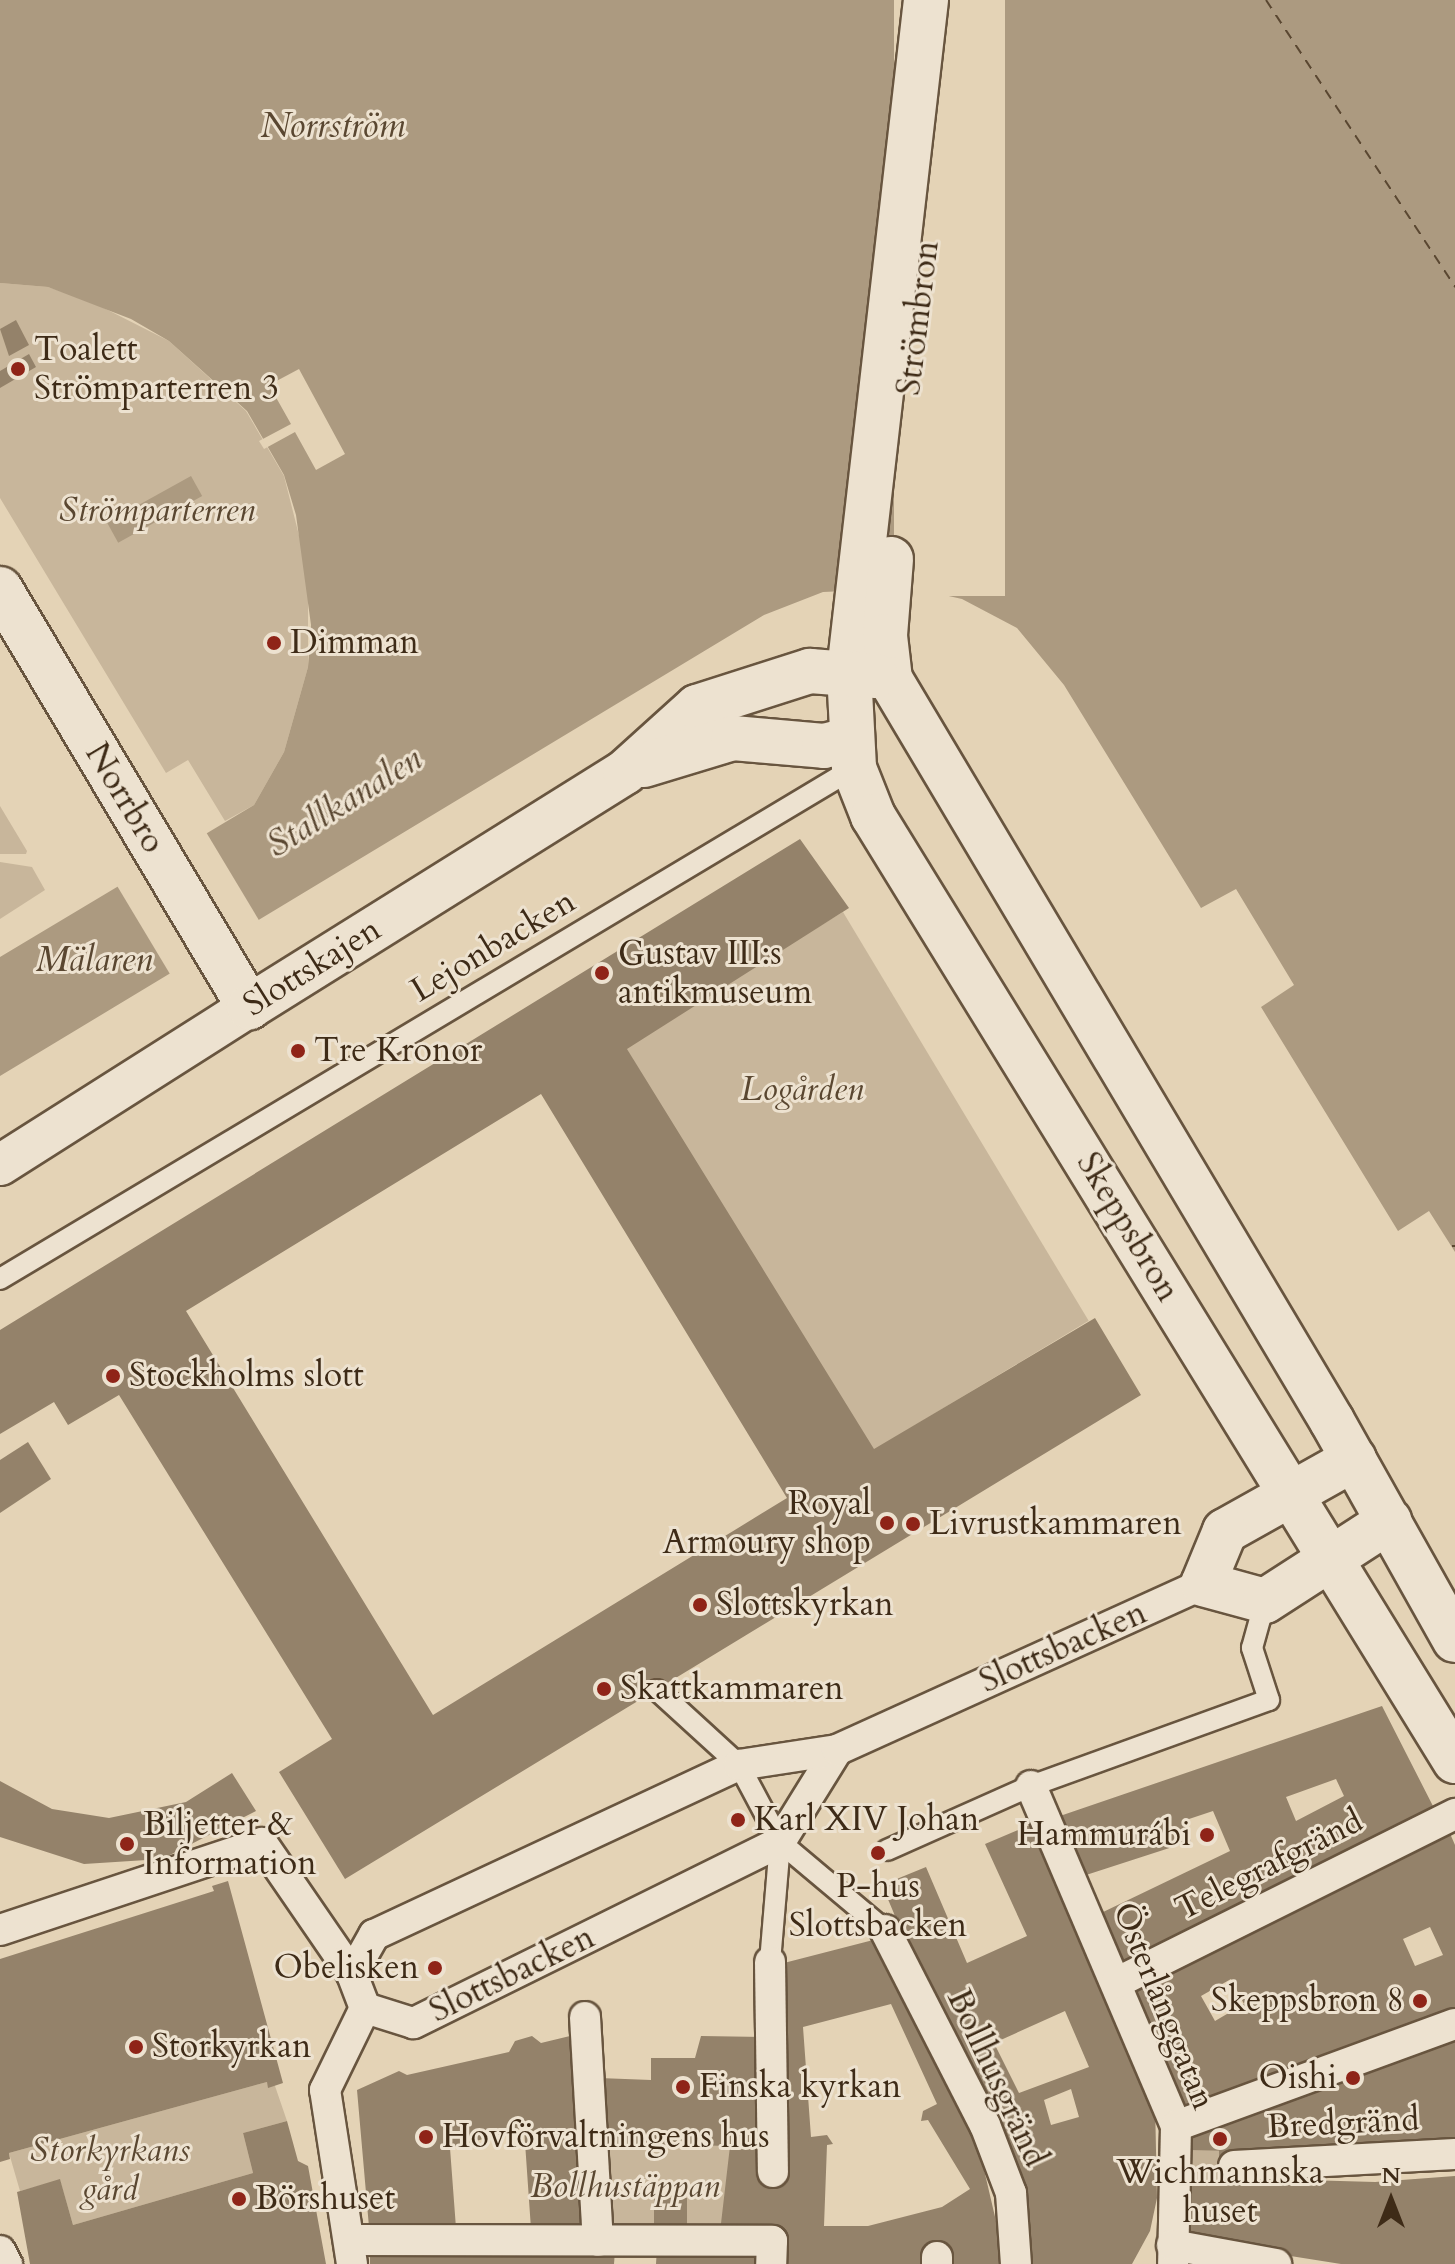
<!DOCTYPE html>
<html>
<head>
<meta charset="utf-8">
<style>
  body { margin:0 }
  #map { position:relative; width:1455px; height:2264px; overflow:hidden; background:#e4d3b6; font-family:Cardo,serif }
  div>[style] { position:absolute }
  .green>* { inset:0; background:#c8b69b; transform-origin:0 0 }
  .water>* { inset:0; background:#ac9a80; transform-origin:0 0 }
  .pier>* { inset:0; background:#e4d3b6; transform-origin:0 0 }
  .ferry>* { height:2px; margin-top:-1px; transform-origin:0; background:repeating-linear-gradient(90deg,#5a4731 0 10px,transparent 0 18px) }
  .building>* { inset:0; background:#94826a; transform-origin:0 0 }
  .pedestrian-tunnel>* { height:30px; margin-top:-15px; transform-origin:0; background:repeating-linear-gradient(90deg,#c3b196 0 30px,transparent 0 45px) }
  .roads { filter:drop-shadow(2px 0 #68553f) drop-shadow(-2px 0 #68553f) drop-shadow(0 2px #68553f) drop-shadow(0 -2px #68553f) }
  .service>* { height:20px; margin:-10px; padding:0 10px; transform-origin:10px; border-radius:10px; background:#ede2d0 }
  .pedestrian>* { height:30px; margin:-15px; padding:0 15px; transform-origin:15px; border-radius:15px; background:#ede2d0 }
  .minor>* { height:40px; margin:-20px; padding:0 20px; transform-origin:20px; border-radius:20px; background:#ede2d0 }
  .tertiary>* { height:44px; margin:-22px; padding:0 22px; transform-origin:22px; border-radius:22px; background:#ede2d0 }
  .dots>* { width:22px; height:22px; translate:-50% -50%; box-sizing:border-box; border:4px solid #ede2d0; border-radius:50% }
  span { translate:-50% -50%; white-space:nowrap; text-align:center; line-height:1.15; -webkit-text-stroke:6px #ede2d0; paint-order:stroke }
  .street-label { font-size:34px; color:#3e2b17 }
  .poi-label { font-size:34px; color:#3e2b17 }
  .left { translate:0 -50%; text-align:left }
  .right { translate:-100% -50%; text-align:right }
  .park-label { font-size:34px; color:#5a4731; font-style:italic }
  .water-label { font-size:36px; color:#5a4731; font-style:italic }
  .north { position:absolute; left:1351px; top:2160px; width:80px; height:80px; -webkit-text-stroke:6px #ede2d0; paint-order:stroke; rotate:0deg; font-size:22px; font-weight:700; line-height:32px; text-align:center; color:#3e2b17 }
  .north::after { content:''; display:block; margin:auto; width:28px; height:36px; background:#3e2b17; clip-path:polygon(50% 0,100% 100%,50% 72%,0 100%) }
</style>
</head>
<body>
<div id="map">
  <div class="green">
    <i style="clip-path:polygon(0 283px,48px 287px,90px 301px,169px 341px,246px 411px,284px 476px,308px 571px,308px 667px,284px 752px,254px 805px,225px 821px,188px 760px,166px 773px,0 498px)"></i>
    <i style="clip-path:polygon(0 806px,27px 851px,26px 854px,0 854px)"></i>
    <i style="clip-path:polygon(0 862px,32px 867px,45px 890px,0 919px)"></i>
    <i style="left:843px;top:912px;width:477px;height:256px;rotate:59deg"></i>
    <i style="clip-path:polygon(267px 2082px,275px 2086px,287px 2121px,243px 2133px,253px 2173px,73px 2225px,60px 2180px,20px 2191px,9px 2153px)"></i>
    <i style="left:598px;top:2144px;width:132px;height:87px;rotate:1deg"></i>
  </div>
  <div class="water">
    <i style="clip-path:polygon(0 0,1455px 0,1455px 1252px,1429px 1211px,1398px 1231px,1261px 1007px,1294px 985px,1236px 889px,1201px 908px,1064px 685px,1017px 628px,962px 599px,913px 588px,823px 592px,764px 615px,0 1076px,0 957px,254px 805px,284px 752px,308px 667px,311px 625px,296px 515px,284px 475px,247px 411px,169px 341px,131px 319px,48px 287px,0 283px)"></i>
    <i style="left:191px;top:476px;width:23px;height:96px;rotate:61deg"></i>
  </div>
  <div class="pier">
    <i style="left:894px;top:0;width:111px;height:596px"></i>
    <i style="clip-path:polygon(299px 369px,345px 454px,316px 470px,295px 432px,264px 449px,259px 441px,291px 424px,269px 385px)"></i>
    <i style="left:206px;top:832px;width:104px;height:104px;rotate:59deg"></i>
  </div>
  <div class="ferry">
    <i style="left:1266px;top:0;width:344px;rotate:56.6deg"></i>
    <i style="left:1452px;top:1246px;width:3px"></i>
  </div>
  <div class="building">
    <i style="clip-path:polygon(16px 320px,29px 345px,9px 356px,0 329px)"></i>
    <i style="clip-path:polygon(29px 354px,36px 367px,0 388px,0 371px)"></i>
    <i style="clip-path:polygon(evenodd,800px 839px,849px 908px,627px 1049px,874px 1449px,1095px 1318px,1141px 1395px,345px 1879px,279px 1772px,332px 1739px,119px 1395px,68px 1425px,54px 1402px,0 1434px,0 1330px,800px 839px,541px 1094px,787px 1498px,433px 1715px,186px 1311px,541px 1094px)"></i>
    <i style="clip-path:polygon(28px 1442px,51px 1479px,0 1513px,0 1460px)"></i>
    <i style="clip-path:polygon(evenodd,1382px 1706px,1435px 1810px,1121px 1966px,1099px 1914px,1230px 1851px,1213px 1811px,1183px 1821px,1191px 1841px,1083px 1876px,1057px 1817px,1382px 1706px,1336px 1779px,1344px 1796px,1296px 1821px,1286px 1797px,1336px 1779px)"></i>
    <i style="clip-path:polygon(232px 1773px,256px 1811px,162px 1859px,84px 1864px,0 1837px,0 1781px,52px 1809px,109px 1818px,186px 1802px)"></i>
    <i style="clip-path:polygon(evenodd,1030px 1825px,1155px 2102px,1157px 2198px,1150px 2231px,1132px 2264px,1024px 2264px,937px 2016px,882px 1885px,926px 1867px,967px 1963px,1027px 1936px,985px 1844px,1030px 1825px,1065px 2011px,1089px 2067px,1019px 2093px,994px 2043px,1065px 2011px,1030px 1825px,1071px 2089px,1079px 2117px,1051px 2125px,1044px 2100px,1071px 2089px)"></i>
    <i style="clip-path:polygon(evenodd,1448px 1829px,1455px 1845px,1455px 2013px,1188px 2113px,1130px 1984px,1448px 1829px,1430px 1927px,1443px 1955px,1415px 1966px,1403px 1939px,1430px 1927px,1448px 1829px,1231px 1979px,1244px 2004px,1215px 2021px,1201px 1996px,1231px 1979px)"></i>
    <i style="clip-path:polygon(228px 1881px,283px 2083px,268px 2088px,267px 2082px,9px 2153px,10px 2159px,0 2162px,0 1959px,214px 1891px,212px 1886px)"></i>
    <i style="clip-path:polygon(evenodd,881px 1938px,975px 2131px,1006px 2264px,779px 2264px,720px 2232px,730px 2146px,598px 2144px,599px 2078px,651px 2080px,651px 2058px,695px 2058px,701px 2036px,770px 2037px,764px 2185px,780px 2186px,780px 1964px,881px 1938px,891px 2004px,937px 2104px,923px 2111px,921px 2121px,928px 2120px,970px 2189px,942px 2207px,868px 2226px,824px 2226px,827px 2145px,833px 2144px,827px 2135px,811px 2137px,803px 2027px,891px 2004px)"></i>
    <i style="clip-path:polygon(532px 2036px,541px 2043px,570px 2036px,584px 2230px,531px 2229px,524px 2128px,450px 2148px,456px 2228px,369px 2227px,357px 2090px,399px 2071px,407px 2075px,509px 2052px,515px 2041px)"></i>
    <i style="clip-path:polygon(1455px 2036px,1455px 2137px,1295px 2153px,1234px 2178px,1375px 2182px,1455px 2176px,1455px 2264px,1341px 2264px,1184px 2239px,1189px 2132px)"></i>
    <i style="clip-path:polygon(287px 2121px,298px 2161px,308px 2166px,326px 2264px,30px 2264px,17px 2192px,60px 2179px,73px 2225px,253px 2173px,243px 2133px)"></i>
    <i style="left:654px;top:2198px;width:33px;height:32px"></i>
    <i style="clip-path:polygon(370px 2246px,615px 2251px,614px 2264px,370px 2264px)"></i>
    <i style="clip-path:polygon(657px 2248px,758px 2253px,758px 2264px,656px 2264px)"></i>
  </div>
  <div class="pedestrian-tunnel">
    <i style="left:1189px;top:2165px;width:45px;rotate:1.3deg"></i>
  </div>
  <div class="roads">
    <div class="service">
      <i style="left:0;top:1279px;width:995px;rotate:-30.89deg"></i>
      <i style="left:657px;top:1690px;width:111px;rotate:42.4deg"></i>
      <i style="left:739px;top:1765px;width:87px;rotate:62deg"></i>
      <i style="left:887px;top:1850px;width:158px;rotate:-24deg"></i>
      <i style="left:1031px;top:1786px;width:253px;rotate:-19.9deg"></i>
      <i style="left:1269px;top:1700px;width:55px;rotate:-108.1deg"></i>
      <i style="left:1252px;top:1648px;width:49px;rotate:-74.5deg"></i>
      <i style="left:770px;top:1962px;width:120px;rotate:-85.2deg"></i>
      <i style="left:780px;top:1842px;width:137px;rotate:40deg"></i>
    </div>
    <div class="pedestrian">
      <i style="left:837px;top:1750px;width:108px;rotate:121.8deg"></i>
      <i style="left:780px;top:1842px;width:409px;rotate:153.7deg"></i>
      <i style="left:413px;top:2023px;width:50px;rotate:-162.6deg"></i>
      <i style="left:365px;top:2008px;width:36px;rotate:-111deg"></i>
      <i style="left:352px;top:1974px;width:45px;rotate:-60.6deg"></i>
      <i style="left:374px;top:1935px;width:403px;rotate:-25deg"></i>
      <i style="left:739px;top:1765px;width:99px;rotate:-8.7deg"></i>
      <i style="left:837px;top:1750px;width:402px;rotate:-24.4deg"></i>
      <i style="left:1031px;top:1786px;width:370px;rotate:66.9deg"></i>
      <i style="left:1176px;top:2126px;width:138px;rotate:91.2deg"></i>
      <i style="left:0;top:1930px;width:276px;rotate:-18.4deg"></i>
      <i style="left:262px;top:1843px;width:159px;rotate:55.5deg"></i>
      <i style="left:885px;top:1930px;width:219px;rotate:62.9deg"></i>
      <i style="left:985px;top:2125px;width:73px;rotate:69.1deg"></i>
      <i style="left:1011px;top:2193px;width:71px;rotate:86deg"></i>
      <i style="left:770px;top:1962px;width:210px;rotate:89.2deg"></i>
      <i style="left:1116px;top:1983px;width:379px;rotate:-26.5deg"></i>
      <i style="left:585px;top:2017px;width:224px;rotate:86.7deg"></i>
      <i style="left:1176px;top:2126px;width:297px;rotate:-20.1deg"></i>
      <i style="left:1234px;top:2166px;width:221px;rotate:-3.1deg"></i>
      <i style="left:350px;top:2240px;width:422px;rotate:0.1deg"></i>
      <i style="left:772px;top:2241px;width:23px;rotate:92deg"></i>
      <i style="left:1172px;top:2245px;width:106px;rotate:10.4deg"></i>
      <i style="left:0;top:2251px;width:15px;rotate:62deg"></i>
      <i style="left:937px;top:2257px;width:7px;rotate:90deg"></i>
      <i style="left:352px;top:2264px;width:176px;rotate:-98.8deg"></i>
      <i style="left:325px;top:2090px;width:91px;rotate:-64deg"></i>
    </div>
    <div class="minor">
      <i style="left:0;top:1165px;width:295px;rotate:-32.4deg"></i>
    </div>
    <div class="tertiary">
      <i style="left:926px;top:0;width:676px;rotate:96.54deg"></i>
      <i style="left:849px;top:672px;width:96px;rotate:87deg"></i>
      <i style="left:854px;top:768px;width:52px;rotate:68.4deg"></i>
      <i style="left:873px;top:816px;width:1110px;rotate:58.37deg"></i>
      <i style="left:891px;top:559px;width:77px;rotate:94.5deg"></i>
      <i style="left:885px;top:636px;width:43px;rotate:83.4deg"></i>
      <i style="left:890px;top:679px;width:864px;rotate:59.22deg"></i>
      <i style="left:1332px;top:1421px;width:251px;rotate:60.7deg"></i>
      <i style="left:0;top:589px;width:487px;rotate:59.2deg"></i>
      <i style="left:249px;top:1007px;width:443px;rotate:-32deg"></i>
      <i style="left:625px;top:772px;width:97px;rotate:-42.1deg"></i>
      <i style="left:697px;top:707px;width:119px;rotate:-17.7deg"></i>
      <i style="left:810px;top:671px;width:66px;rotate:4.3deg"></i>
      <i style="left:644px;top:765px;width:93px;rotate:-16.9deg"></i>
      <i style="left:733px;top:738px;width:91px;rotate:5deg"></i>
      <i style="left:824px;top:746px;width:25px;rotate:-14deg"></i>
      <i style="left:1354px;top:1459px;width:148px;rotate:150.8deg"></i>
      <i style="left:1225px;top:1531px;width:57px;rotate:112.5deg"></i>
      <i style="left:1203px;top:1584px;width:64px;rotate:15.3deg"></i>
      <i style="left:1265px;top:1601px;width:148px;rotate:-32.8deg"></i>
    </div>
  </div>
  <div class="dots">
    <i style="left:18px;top:369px;background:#8f2418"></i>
    <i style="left:274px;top:643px;background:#8f2418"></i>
    <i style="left:602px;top:973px;background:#8f2418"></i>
    <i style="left:298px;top:1051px;background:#8f2418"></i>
    <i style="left:113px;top:1376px;background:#8f2418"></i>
    <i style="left:887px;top:1523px;background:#8f2418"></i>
    <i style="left:913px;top:1524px;background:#8f2418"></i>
    <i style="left:700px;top:1605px;background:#8f2418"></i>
    <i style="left:604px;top:1689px;background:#8f2418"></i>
    <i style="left:738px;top:1820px;background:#8f2418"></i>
    <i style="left:1207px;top:1835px;background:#8f2418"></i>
    <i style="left:127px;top:1844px;background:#8f2418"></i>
    <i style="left:878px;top:1853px;background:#8f2418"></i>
    <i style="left:435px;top:1968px;background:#8f2418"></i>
    <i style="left:1420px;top:2001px;background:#8f2418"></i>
    <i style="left:136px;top:2047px;background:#8f2418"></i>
    <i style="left:1353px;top:2078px;background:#8f2418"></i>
    <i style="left:683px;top:2087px;background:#8f2418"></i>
    <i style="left:426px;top:2137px;background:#8f2418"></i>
    <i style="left:1220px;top:2139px;background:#8f2418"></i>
    <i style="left:239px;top:2199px;background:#8f2418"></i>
  </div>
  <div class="street-label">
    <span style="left:918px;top:318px;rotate:-83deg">Strömbron</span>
    <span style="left:125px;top:798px;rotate:59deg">Norrbro</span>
    <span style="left:493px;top:946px;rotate:-31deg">Lejonbacken</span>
    <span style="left:312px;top:967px;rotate:-32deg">Slottskajen</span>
    <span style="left:1128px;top:1227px;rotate:59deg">Skeppsbron</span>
    <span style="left:1063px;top:1647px;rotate:-24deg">Slottsbacken</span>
    <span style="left:1269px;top:1865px;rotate:-27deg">Telegrafgränd</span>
    <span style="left:512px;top:1974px;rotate:-26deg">Slottsbacken</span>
    <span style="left:1164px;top:2006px;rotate:68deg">Österlånggatan</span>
    <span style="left:997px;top:2078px;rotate:65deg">Bollhusgränd</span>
    <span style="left:1343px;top:2123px;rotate:-3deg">Bredgränd</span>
  </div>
  <div class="poi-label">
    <span class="left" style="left:34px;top:369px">Toalett<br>Strömparterren 3</span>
    <span class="left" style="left:290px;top:643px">Dimman</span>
    <span class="left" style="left:618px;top:973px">Gustav III:s<br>antikmuseum</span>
    <span class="left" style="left:314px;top:1051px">Tre Kronor</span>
    <span class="left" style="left:129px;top:1376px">Stockholms slott</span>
    <span class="right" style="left:871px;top:1523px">Royal<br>Armoury shop</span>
    <span class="left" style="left:929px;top:1524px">Livrustkammaren</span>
    <span class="left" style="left:716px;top:1605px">Slottskyrkan</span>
    <span class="left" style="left:620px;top:1689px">Skattkammaren</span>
    <span class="left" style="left:754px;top:1820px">Karl XIV Johan</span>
    <span class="left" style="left:143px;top:1844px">Biljetter &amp;<br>Information</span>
    <span class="right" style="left:1191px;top:1835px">Hammurábi</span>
    <span style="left:878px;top:1906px">P-hus<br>Slottsbacken</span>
    <span class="right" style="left:419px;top:1968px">Obelisken</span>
    <span class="right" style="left:1404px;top:2001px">Skeppsbron 8</span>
    <span class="left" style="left:152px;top:2047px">Storkyrkan</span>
    <span class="right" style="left:1337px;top:2078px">Oishi</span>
    <span class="left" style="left:699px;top:2087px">Finska kyrkan</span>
    <span class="left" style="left:442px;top:2137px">Hovförvaltningens hus</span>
    <span style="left:1220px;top:2192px">Wichmannska<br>huset</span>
    <span class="left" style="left:255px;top:2199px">Börshuset</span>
  </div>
  <div class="park-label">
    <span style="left:157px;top:511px">Strömparterren</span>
    <span style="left:802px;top:1090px">Logården</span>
    <span style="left:110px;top:2170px">Storkyrkans<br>gård</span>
    <span style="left:625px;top:2187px">Bollhustäppan</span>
  </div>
  <div class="water-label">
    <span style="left:333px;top:126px">Norrström</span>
    <span style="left:344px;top:802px;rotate:-32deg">Stallkanalen</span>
    <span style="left:94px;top:960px">Mälaren</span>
  </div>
  <div class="north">N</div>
</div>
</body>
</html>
